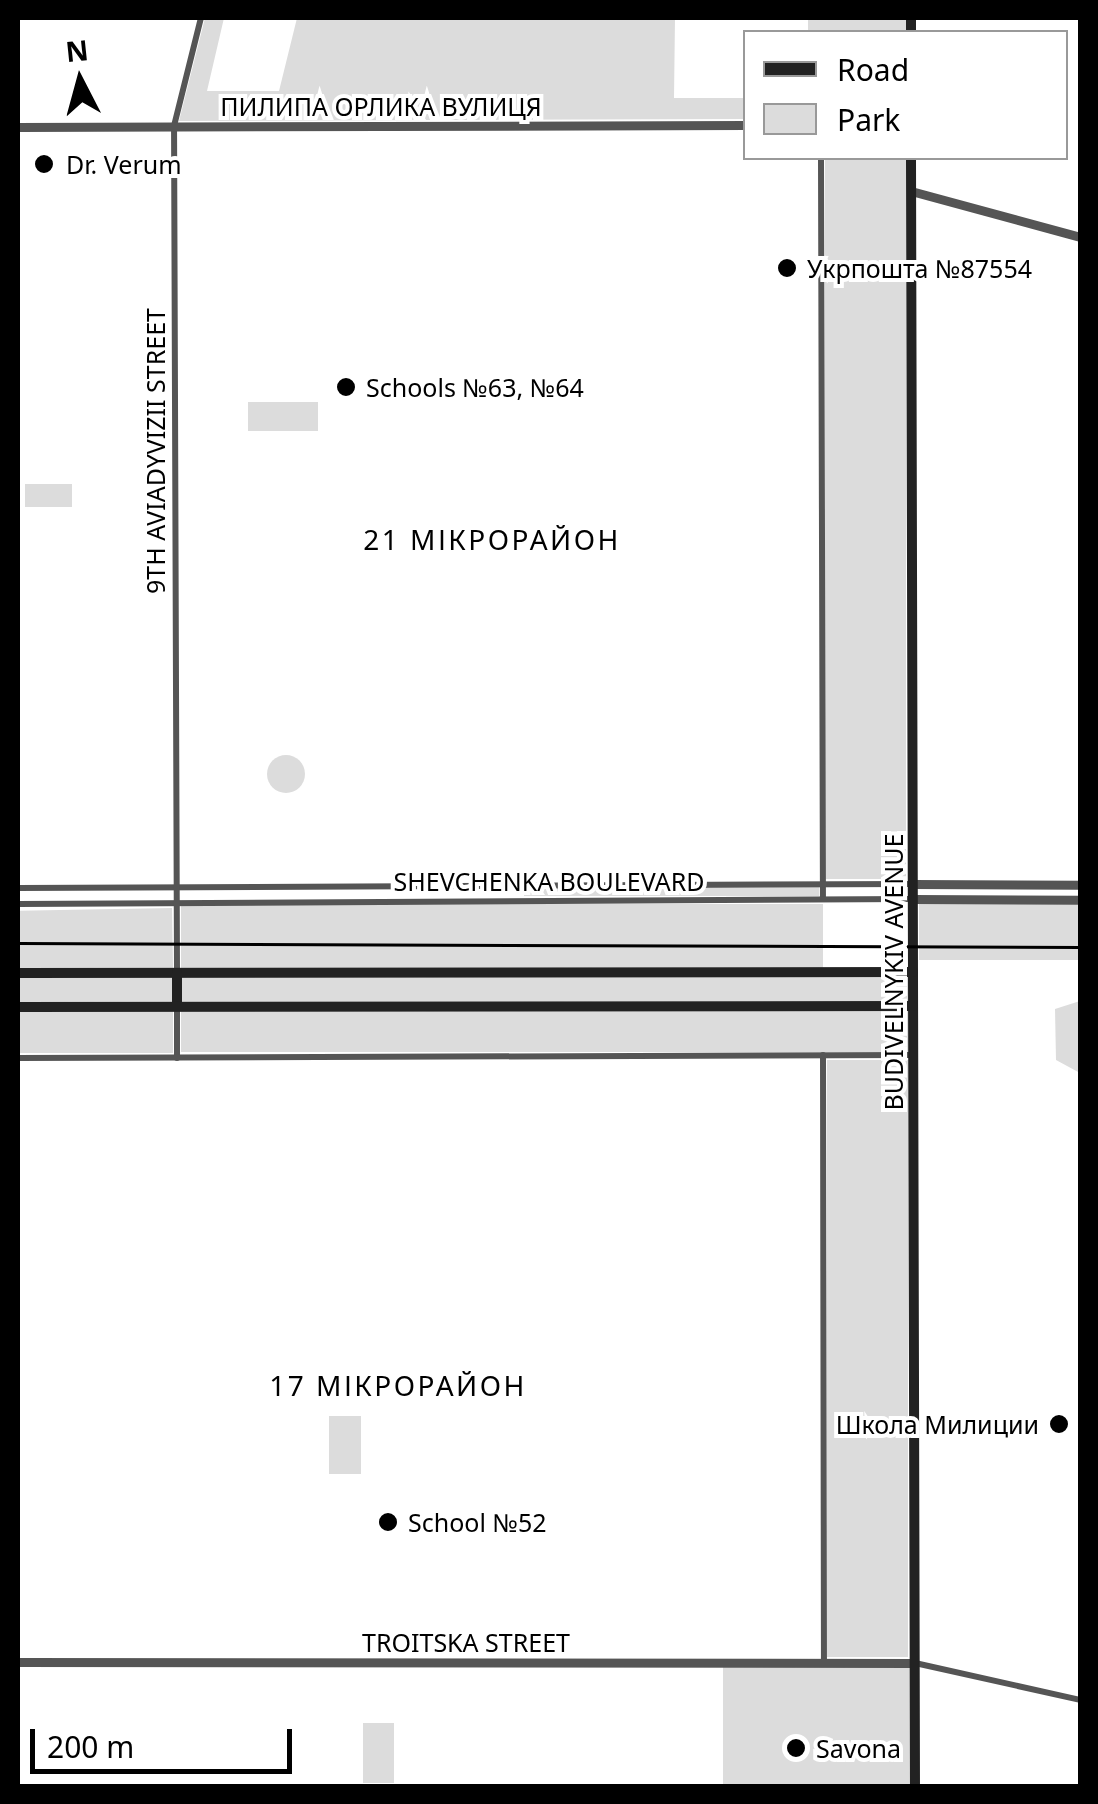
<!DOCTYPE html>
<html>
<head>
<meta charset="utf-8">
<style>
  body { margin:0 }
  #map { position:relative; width:1098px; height:1804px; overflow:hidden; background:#fff; font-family:"Noto Sans",sans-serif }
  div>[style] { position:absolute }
  .green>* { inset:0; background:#dcdcdc; transform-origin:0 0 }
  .round { border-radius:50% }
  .minor>* { height:6px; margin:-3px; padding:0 3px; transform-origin:3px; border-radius:3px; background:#555 }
  .tertiary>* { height:9px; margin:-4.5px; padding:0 4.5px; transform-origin:4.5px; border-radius:4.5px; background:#555 }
  .secondary>* { height:10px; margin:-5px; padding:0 5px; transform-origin:5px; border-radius:5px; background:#222 }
  .tram>* { height:2.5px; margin:-1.25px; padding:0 1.25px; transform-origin:1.25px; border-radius:1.25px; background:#000 }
  .dots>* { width:28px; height:28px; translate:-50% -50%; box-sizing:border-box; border:5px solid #fff; border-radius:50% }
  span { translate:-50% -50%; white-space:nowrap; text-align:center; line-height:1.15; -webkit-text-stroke:8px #fff; paint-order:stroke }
  .street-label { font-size:25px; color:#000 }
  .poi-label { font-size:25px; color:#000 }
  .left { translate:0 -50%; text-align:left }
  .right { translate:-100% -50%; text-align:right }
  .neighbourhood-label { font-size:28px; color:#000; letter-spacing:2.5px }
  .frame { position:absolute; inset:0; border:20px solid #000; pointer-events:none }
  .legend { position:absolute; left:743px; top:30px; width:325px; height:130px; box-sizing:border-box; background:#fff; border:2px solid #999; margin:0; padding:12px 18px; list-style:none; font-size:30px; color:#000 }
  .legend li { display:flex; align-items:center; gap:20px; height:50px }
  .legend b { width:50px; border:2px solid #999 }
  .north { position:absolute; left:30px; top:30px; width:100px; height:100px; -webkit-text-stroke:8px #fff; paint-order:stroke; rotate:354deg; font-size:28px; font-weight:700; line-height:40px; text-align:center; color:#000 }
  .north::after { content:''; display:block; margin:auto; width:35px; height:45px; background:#000; clip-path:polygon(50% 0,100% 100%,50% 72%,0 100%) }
  .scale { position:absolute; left:30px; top:1729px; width:262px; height:45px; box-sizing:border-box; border:5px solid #000; border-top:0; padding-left:12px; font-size:30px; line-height:35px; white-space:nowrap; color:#000; -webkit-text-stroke:8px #fff; paint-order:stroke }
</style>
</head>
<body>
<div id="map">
  <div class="green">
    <i style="clip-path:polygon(205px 18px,224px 18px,207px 91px,279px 91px,297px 18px,675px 18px,674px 98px,745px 98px,745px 119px,179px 121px)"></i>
    <i style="left:808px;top:18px;width:98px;height:14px"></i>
    <i style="left:825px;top:158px;width:81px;height:721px"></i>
    <i style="left:248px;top:402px;width:70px;height:29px"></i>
    <i style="left:25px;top:484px;width:47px;height:23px"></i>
    <i class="round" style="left:267px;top:755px;width:38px;height:38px"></i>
    <i style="left:819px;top:887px;width:9px;height:295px;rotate:90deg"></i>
    <i style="left:823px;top:904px;width:64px;height:642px;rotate:90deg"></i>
    <i style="left:919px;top:904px;width:161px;height:56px"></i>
    <i style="left:172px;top:908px;width:60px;height:154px;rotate:89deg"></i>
    <i style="left:18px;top:977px;width:155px;height:25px"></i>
    <i style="left:181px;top:977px;width:727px;height:25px"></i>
    <i style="clip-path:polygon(1080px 1001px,1080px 1073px,1056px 1060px,1055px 1009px)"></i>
    <i style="left:18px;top:1011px;width:155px;height:42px"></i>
    <i style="left:181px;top:1011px;width:727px;height:41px"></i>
    <i style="left:827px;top:1060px;width:81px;height:597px"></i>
    <i style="left:329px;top:1416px;width:32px;height:58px"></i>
    <i style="left:910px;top:1667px;width:119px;height:187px;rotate:90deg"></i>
    <i style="left:363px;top:1723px;width:31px;height:60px"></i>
  </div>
  <div class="minor">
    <i style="left:821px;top:158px;width:741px;rotate:89.85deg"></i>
    <i style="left:18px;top:888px;width:895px;rotate:-0.26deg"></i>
    <i style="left:18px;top:904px;width:894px;rotate:-0.32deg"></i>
    <i style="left:177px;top:973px;width:847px;rotate:-90.2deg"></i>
    <i style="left:174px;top:126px;width:111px;rotate:-76deg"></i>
    <i style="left:177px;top:1008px;width:50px;rotate:90deg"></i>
    <i style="left:823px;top:1055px;width:608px;rotate:89.91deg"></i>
    <i style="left:18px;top:1058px;width:895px;rotate:-0.19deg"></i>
    <i style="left:915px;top:1663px;width:169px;rotate:12.6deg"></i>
  </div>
  <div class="tertiary">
    <i style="left:18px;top:127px;width:728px;rotate:-0.16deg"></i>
    <i style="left:911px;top:191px;width:175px;rotate:15.2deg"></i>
    <i style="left:913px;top:884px;width:167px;rotate:0.3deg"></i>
    <i style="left:913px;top:899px;width:167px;rotate:0.3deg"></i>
    <i style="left:18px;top:1662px;width:897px;rotate:0.06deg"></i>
  </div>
  <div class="secondary">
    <i style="left:911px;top:18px;width:14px;rotate:90deg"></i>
    <i style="left:911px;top:158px;width:1628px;rotate:89.86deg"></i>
    <i style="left:18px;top:973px;width:895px;rotate:-0.06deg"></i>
    <i style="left:177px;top:973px;width:33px;rotate:90deg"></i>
    <i style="left:18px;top:1007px;width:895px;rotate:-0.06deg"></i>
  </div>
  <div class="tram">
    <i style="left:18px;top:943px;width:1062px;rotate:0.22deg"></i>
  </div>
  <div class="dots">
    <i style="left:44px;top:164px;background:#000"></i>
    <i style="left:787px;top:268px;background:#000"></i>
    <i style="left:346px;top:387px;background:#000"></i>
    <i style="left:1059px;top:1424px;background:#000"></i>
    <i style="left:388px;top:1522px;background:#000"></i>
    <i style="left:796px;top:1748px;background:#000"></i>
  </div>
  <div class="street-label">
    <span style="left:381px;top:106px">ПИЛИПА ОРЛИКА ВУЛИЦЯ</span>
    <span style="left:155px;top:451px;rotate:-90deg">9TH AVIADYVIZII STREET</span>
    <span style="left:549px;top:881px">SHEVCHENKA BOULEVARD</span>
    <span style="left:893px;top:972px;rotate:-90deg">BUDIVELNYKIV AVENUE</span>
    <span style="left:466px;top:1642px">TROITSKA STREET</span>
  </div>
  <div class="poi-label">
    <span class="left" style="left:66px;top:164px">Dr. Verum</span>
    <span class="left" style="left:807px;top:268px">Укрпошта №87554</span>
    <span class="left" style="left:366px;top:387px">Schools №63, №64</span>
    <span class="right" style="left:1039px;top:1424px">Школа Милиции</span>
    <span class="left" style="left:408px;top:1522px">School №52</span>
    <span class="left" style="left:816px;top:1748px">Savona</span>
  </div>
  <div class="neighbourhood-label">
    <span style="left:492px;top:539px">21 МІКРОРАЙОН</span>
    <span style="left:398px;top:1385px">17 МІКРОРАЙОН</span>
  </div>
  <div class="frame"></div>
  <ul class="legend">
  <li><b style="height:12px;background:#222"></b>Road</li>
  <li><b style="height:28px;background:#dcdcdc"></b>Park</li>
  </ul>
  <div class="north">N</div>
  <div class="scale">200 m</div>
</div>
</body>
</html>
